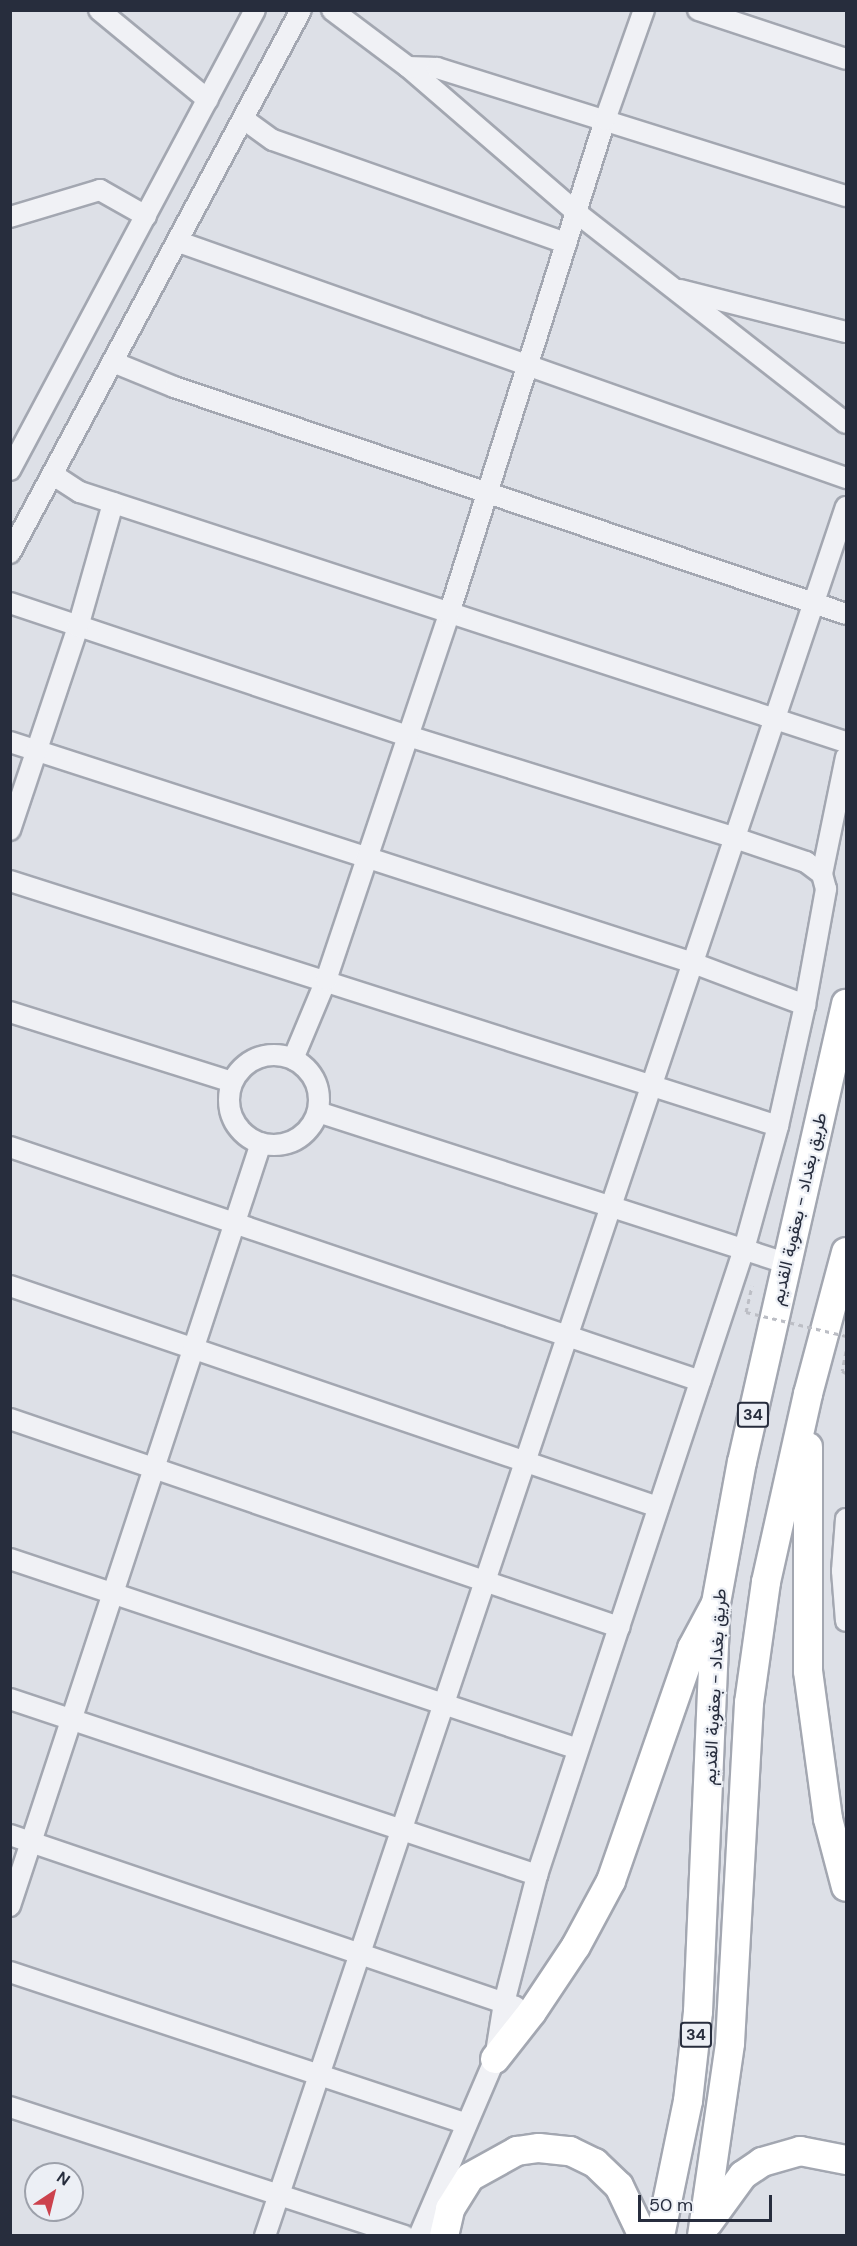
<!DOCTYPE html>
<html>
<head>
<meta charset="utf-8">
<style>
  body { margin:0 }
  #map { position:relative; width:857px; height:2246px; overflow:hidden; background:#dde0e7; font-family:"DM Sans",Vazirmatn,sans-serif }
  div>[style] { position:absolute }
  .path>* { height:3px; margin-top:-1.5px; transform-origin:0; background:repeating-linear-gradient(90deg,#bcbec5 0 4.5px,transparent 0 9px) }
  .roads { filter:drop-shadow(2px 0 #a3a7b1) drop-shadow(-2px 0 #a3a7b1) drop-shadow(0 2px #a3a7b1) drop-shadow(0 -2px #a3a7b1) }
  .minor>* { height:20px; margin:-10px; padding:0 10px; transform-origin:10px; border-radius:10px; background:#f0f1f5 }
  .minor>.ring { margin:-10px; padding:0; box-sizing:content-box; background:none; border:20px solid #f0f1f5; border-radius:50% }
  .highway>* { height:28px; margin:-14px; padding:0 14px; transform-origin:14px; border-radius:14px; background:#fff }
  .path-bridge>* { height:3px; margin-top:-1.5px; transform-origin:0; background:repeating-linear-gradient(90deg,#bcbec5 0 4.5px,transparent 0 9px) }
  span { translate:-50% -50%; white-space:nowrap; text-align:center; line-height:1.15; -webkit-text-stroke:4.5px #eceff5; paint-order:stroke }
  .shield-label span { padding:2px 4px; background:#eceff5; border:2px solid; border-radius:4px; -webkit-text-stroke-width:0 }
  .shield-label { font-size:16px; color:#272d3d; font-weight:700 }
  .street-label { font-size:18px; color:#272d3d }
  .frame { position:absolute; inset:0; border:12px solid #272d3d; pointer-events:none }
  .north { position:absolute; left:24px; top:2162px; width:60px; height:60px; box-sizing:border-box; background:#eceff5; border:2px solid #9da1ab; border-radius:50%; rotate:35deg; font-size:16px; font-weight:700; line-height:24px; text-align:center; color:#272d3d }
  .north::after { content:''; display:block; margin:auto; width:21px; height:27px; background:#cc424d; clip-path:polygon(50% 0,100% 100%,50% 72%,0 100%) }
  .scale { position:absolute; left:638px; top:2195px; width:134px; height:27px; box-sizing:border-box; border:3px solid #272d3d; border-top:0; padding-left:8px; font-size:18px; line-height:21px; white-space:nowrap; color:#272d3d; -webkit-text-stroke:4px #eceff5; paint-order:stroke }
</style>
</head>
<body>
<div id="map">
  <div class="path">
    <i style="left:746px;top:1312px;width:27px;rotate:-77deg"></i>
    <i style="left:846px;top:1351px;width:20px;rotate:101deg"></i>
    <i style="left:842px;top:1371px;width:4px;rotate:27deg"></i>
  </div>
  <div class="roads">
    <div class="minor">
      <i style="left:99px;top:10px;width:141px;rotate:39.5deg"></i>
      <i style="left:332px;top:10px;width:95px;rotate:36.9deg"></i>
      <i style="left:408px;top:67px;width:223px;rotate:40.8deg"></i>
      <i style="left:577px;top:213px;width:341px;rotate:38deg"></i>
      <i style="left:698px;top:10px;width:156px;rotate:18.3deg"></i>
      <i style="left:408px;top:67px;width:29px;rotate:2deg"></i>
      <i style="left:437px;top:68px;width:429px;rotate:17.4deg"></i>
      <i style="left:245px;top:120px;width:34px;rotate:36deg"></i>
      <i style="left:273px;top:140px;width:311px;rotate:19.4deg"></i>
      <i style="left:10px;top:217px;width:94px;rotate:-16.7deg"></i>
      <i style="left:100px;top:190px;width:53px;rotate:29.5deg"></i>
      <i style="left:179px;top:242px;width:708px;rotate:19.48deg"></i>
      <i style="left:680px;top:290px;width:171px;rotate:14.2deg"></i>
      <i style="left:113px;top:362px;width:66px;rotate:22.3deg"></i>
      <i style="left:174px;top:387px;width:709px;rotate:18.66deg"></i>
      <i style="left:10px;top:470px;width:521px;rotate:-61.96deg"></i>
      <i style="left:55px;top:476px;width:30px;rotate:33deg"></i>
      <i style="left:80px;top:492px;width:806px;rotate:18.08deg"></i>
      <i style="left:10px;top:553px;width:616px;rotate:-61.81deg"></i>
      <i style="left:10px;top:603px;width:416px;rotate:18.5deg"></i>
      <i style="left:405px;top:735px;width:346px;rotate:17.3deg"></i>
      <i style="left:735px;top:838px;width:75px;rotate:18.7deg"></i>
      <i style="left:806px;top:862px;width:20px;rotate:37deg"></i>
      <i style="left:10px;top:742px;width:718px;rotate:17.93deg"></i>
      <i style="left:693px;top:963px;width:120px;rotate:20.6deg"></i>
      <i style="left:10px;top:830px;width:214px;rotate:-71.5deg"></i>
      <i style="left:78px;top:627px;width:129px;rotate:-74.2deg"></i>
      <i style="left:10px;top:881px;width:806px;rotate:17.69deg"></i>
      <i style="left:10px;top:1012px;width:233px;rotate:17.5deg"></i>
      <i class="ring" style="left:229px;top:1055px;width:70px;height:70px"></i>
      <i style="left:293px;top:1059px;width:86px;rotate:-67.3deg"></i>
      <i style="left:326px;top:980px;width:386px;rotate:-71.4deg"></i>
      <i style="left:449px;top:614px;width:518px;rotate:-72.47deg"></i>
      <i style="left:605px;top:120px;width:117px;rotate:-70.5deg"></i>
      <i style="left:318px;top:1112px;width:492px;rotate:17.9deg"></i>
      <i style="left:10px;top:1147px;width:729px;rotate:18.73deg"></i>
      <i style="left:10px;top:1286px;width:685px;rotate:18.83deg"></i>
      <i style="left:10px;top:1419px;width:644px;rotate:18.86deg"></i>
      <i style="left:846px;top:1519px;width:52px;rotate:94.4deg"></i>
      <i style="left:842px;top:1571px;width:50px;rotate:85.4deg"></i>
      <i style="left:10px;top:1559px;width:599px;rotate:18.5deg"></i>
      <i style="left:10px;top:1699px;width:556px;rotate:18.47deg"></i>
      <i style="left:10px;top:1835px;width:534px;rotate:18.77deg"></i>
      <i style="left:10px;top:1906px;width:803px;rotate:-71.79deg"></i>
      <i style="left:10px;top:1972px;width:481px;rotate:18.4deg"></i>
      <i style="left:10px;top:2107px;width:415px;rotate:18.1deg"></i>
      <i style="left:265px;top:2236px;width:1824px;rotate:-71.43deg"></i>
      <i style="left:419px;top:2236px;width:193px;rotate:-66.8deg"></i>
      <i style="left:495px;top:2059px;width:57px;rotate:-80.9deg"></i>
      <i style="left:504px;top:2003px;width:132px;rotate:-75.5deg"></i>
      <i style="left:537px;top:1875px;width:659px;rotate:-71.7deg"></i>
      <i style="left:744px;top:1249px;width:128px;rotate:-74.5deg"></i>
      <i style="left:778px;top:1126px;width:124px;rotate:-77.4deg"></i>
      <i style="left:805px;top:1005px;width:118px;rotate:-79.7deg"></i>
      <i style="left:826px;top:889px;width:16px;rotate:-105deg"></i>
      <i style="left:822px;top:874px;width:119px;rotate:-78.4deg"></i>
    </div>
    <div class="highway">
      <i style="left:808px;top:1447px;width:224px;rotate:90deg"></i>
      <i style="left:808px;top:1671px;width:149px;rotate:82.3deg"></i>
      <i style="left:828px;top:1819px;width:70px;rotate:75.2deg"></i>
      <i style="left:495px;top:2059px;width:60px;rotate:-51.8deg"></i>
      <i style="left:532px;top:2012px;width:79px;rotate:-56.3deg"></i>
      <i style="left:576px;top:1946px;width:74px;rotate:-61.7deg"></i>
      <i style="left:611px;top:1881px;width:247px;rotate:-70.8deg"></i>
      <i style="left:692px;top:1648px;width:47px;rotate:-61.8deg"></i>
      <i style="left:708px;top:2223px;width:59px;rotate:-53.9deg"></i>
      <i style="left:743px;top:2175px;width:23px;rotate:-34deg"></i>
      <i style="left:762px;top:2162px;width:40px;rotate:-16deg"></i>
      <i style="left:800px;top:2151px;width:47px;rotate:11.1deg"></i>
      <i style="left:444px;top:2236px;width:28px;rotate:-77deg"></i>
      <i style="left:450px;top:2209px;width:38px;rotate:-58deg"></i>
      <i style="left:470px;top:2177px;width:54px;rotate:-29deg"></i>
      <i style="left:517px;top:2151px;width:22px;rotate:-8deg"></i>
      <i style="left:539px;top:2148px;width:31px;rotate:6deg"></i>
      <i style="left:570px;top:2151px;width:28px;rotate:26deg"></i>
      <i style="left:595px;top:2163px;width:33px;rotate:44deg"></i>
      <i style="left:619px;top:2186px;width:55px;rotate:64.4deg"></i>
      <i style="left:660px;top:2236px;width:138px;rotate:-78.3deg"></i>
      <i style="left:688px;top:2101px;width:90px;rotate:-83.6deg"></i>
      <i style="left:698px;top:2012px;width:409px;rotate:-87.5deg"></i>
      <i style="left:716px;top:1603px;width:143px;rotate:-79.6deg"></i>
      <i style="left:742px;top:1462px;width:470px;rotate:-77.2deg"></i>
      <i style="left:702px;top:2236px;width:195px;rotate:-81.7deg"></i>
      <i style="left:730px;top:2043px;width:341px;rotate:-86.8deg"></i>
      <i style="left:749px;top:1703px;width:122px;rotate:-82deg"></i>
      <i style="left:766px;top:1582px;width:193px;rotate:-77.4deg"></i>
      <i style="left:808px;top:1394px;width:147px;rotate:-75deg"></i>
    </div>
  </div>
  <div class="path-bridge">
    <i style="left:746px;top:1312px;width:103px;rotate:13.5deg"></i>
  </div>
  <div class="shield-label">
    <span style="left:753px;top:1415px">34</span>
    <span style="left:696px;top:2035px">34</span>
  </div>
  <div class="street-label">
    <span style="left:799px;top:1209px;rotate:-77deg">طريق بغداد - بعقوبة القديم</span>
    <span style="left:715px;top:1687px;rotate:-87deg">طريق بغداد - بعقوبة القديم</span>
  </div>
  <div class="frame"></div>
  <div class="north">N</div>
  <div class="scale">50 m</div>
</div>
</body>
</html>
